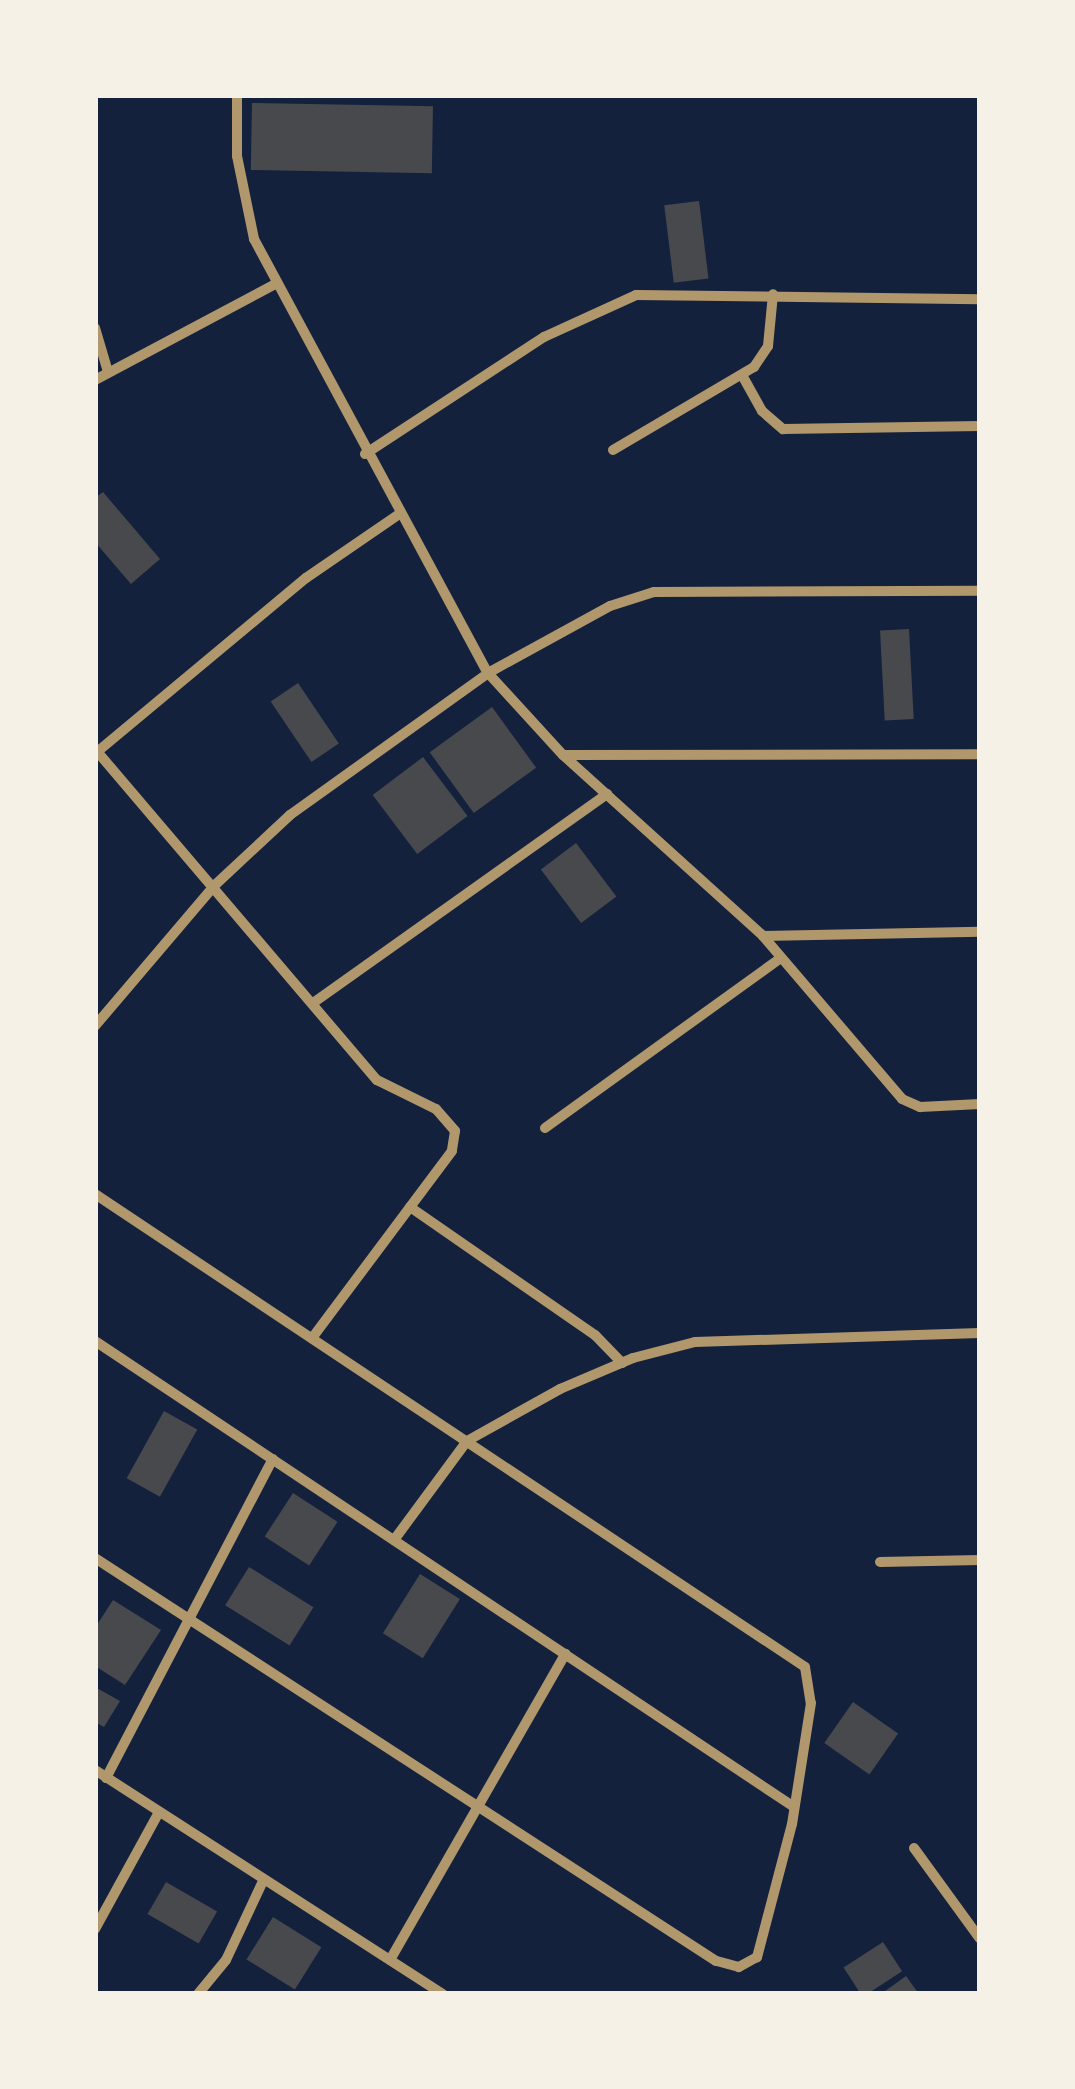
<!DOCTYPE html>
<html>
<head>
<meta charset="utf-8">
<style>
  body { margin:0 }
  #map { position:relative; width:1075px; height:2089px; overflow:hidden; background:#14213d; font-family:"IBM Plex Sans",sans-serif }
  div>[style] { position:absolute }
  .building>* { inset:0; background:#48494c; transform-origin:0 0 }
  .minor>* { height:10px; margin:-5px; padding:0 5px; transform-origin:5px; border-radius:5px; background:#b1986c }
  span { translate:-50% -50%; white-space:nowrap; text-align:center; line-height:1.15; -webkit-text-stroke:8px #f6f1e7; paint-order:stroke }
  .frame { position:absolute; inset:0; border:98px solid #f6f1e7; pointer-events:none }
</style>
</head>
<body>
<div id="map">
  <div class="building">
    <i style="left:252px;top:103px;width:181px;height:67px;rotate:1deg"></i>
    <i style="left:699px;top:201px;width:78px;height:35px;rotate:83deg"></i>
    <i style="clip-path:polygon(103px 492px,160px 559px,131px 584px,95px 542px,95px 498px)"></i>
    <i style="left:909px;top:629px;width:90px;height:29px;rotate:87deg"></i>
    <i style="left:298px;top:683px;width:73px;height:33px;rotate:56deg"></i>
    <i style="left:492px;top:707px;width:75px;height:77px;rotate:54deg"></i>
    <i style="left:423px;top:757px;width:74px;height:63px;rotate:53deg"></i>
    <i style="left:576px;top:843px;width:67px;height:44px;rotate:53deg"></i>
    <i style="left:164px;top:1411px;width:38px;height:77px;rotate:29deg"></i>
    <i style="left:293px;top:1493px;width:53px;height:52px;rotate:33deg"></i>
    <i style="left:249px;top:1567px;width:76px;height:45px;rotate:32deg"></i>
    <i style="left:420px;top:1574px;width:47px;height:70px;rotate:32deg"></i>
    <i style="clip-path:polygon(113px 1600px,161px 1630px,125px 1685px,95px 1666px,95px 1628px)"></i>
    <i style="clip-path:polygon(95px 1687px,120px 1701px,104px 1727px,95px 1722px)"></i>
    <i style="left:853px;top:1702px;width:55px;height:50px;rotate:35deg"></i>
    <i style="left:166px;top:1882px;width:59px;height:37px;rotate:30deg"></i>
    <i style="left:273px;top:1917px;width:57px;height:50px;rotate:32deg"></i>
    <i style="left:883px;top:1942px;width:35px;height:47px;rotate:57deg"></i>
    <i style="clip-path:polygon(906px 1976px,919px 1994px,881px 1994px)"></i>
  </div>
  <div class="minor">
    <i style="left:237px;top:95px;width:61px;rotate:90deg"></i>
    <i style="left:237px;top:156px;width:85px;rotate:78.4deg"></i>
    <i style="left:254px;top:239px;width:493px;rotate:61.7deg"></i>
    <i style="left:488px;top:673px;width:111px;rotate:47.6deg"></i>
    <i style="left:563px;top:755px;width:270px;rotate:42.1deg"></i>
    <i style="left:763px;top:936px;width:214px;rotate:49.5deg"></i>
    <i style="left:902px;top:1099px;width:20px;rotate:24deg"></i>
    <i style="left:920px;top:1107px;width:60px;rotate:-2.9deg"></i>
    <i style="left:95px;top:328px;width:46px;rotate:73.5deg"></i>
    <i style="left:742px;top:375px;width:41px;rotate:60.9deg"></i>
    <i style="left:762px;top:411px;width:28px;rotate:41deg"></i>
    <i style="left:783px;top:429px;width:197px;rotate:-0.9deg"></i>
    <i style="left:95px;top:380px;width:203px;rotate:-28deg"></i>
    <i style="left:613px;top:450px;width:164px;rotate:-30.5deg"></i>
    <i style="left:754px;top:367px;width:25px;rotate:-56deg"></i>
    <i style="left:768px;top:346px;width:52px;rotate:-84.5deg"></i>
    <i style="left:365px;top:454px;width:214px;rotate:-33.2deg"></i>
    <i style="left:544px;top:337px;width:101px;rotate:-24.5deg"></i>
    <i style="left:636px;top:295px;width:344px;rotate:0.7deg"></i>
    <i style="left:95px;top:749px;width:435px;rotate:49.6deg"></i>
    <i style="left:377px;top:1080px;width:66px;rotate:26.2deg"></i>
    <i style="left:436px;top:1109px;width:29px;rotate:49deg"></i>
    <i style="left:455px;top:1131px;width:20px;rotate:99deg"></i>
    <i style="left:452px;top:1151px;width:234px;rotate:126.8deg"></i>
    <i style="left:97px;top:752px;width:272px;rotate:-39.8deg"></i>
    <i style="left:306px;top:578px;width:112px;rotate:-34.4deg"></i>
    <i style="left:564px;top:755px;width:416px;rotate:-0.1deg"></i>
    <i style="left:763px;top:936px;width:217px;rotate:-1.1deg"></i>
    <i style="left:313px;top:1003px;width:361px;rotate:-35.4deg"></i>
    <i style="left:95px;top:1026px;width:185px;rotate:-49.6deg"></i>
    <i style="left:215px;top:885px;width:103px;rotate:-43deg"></i>
    <i style="left:290px;top:815px;width:244px;rotate:-35.6deg"></i>
    <i style="left:488px;top:673px;width:139px;rotate:-28.8deg"></i>
    <i style="left:610px;top:606px;width:46px;rotate:-17.7deg"></i>
    <i style="left:654px;top:592px;width:326px;rotate:-0.2deg"></i>
    <i style="left:545px;top:1128px;width:289px;rotate:-35.8deg"></i>
    <i style="left:95px;top:1194px;width:853px;rotate:33.67deg"></i>
    <i style="left:805px;top:1667px;width:36px;rotate:81deg"></i>
    <i style="left:811px;top:1703px;width:122px;rotate:98.9deg"></i>
    <i style="left:792px;top:1824px;width:138px;rotate:104.7deg"></i>
    <i style="left:757px;top:1957px;width:21px;rotate:151deg"></i>
    <i style="left:739px;top:1967px;width:24px;rotate:-165deg"></i>
    <i style="left:716px;top:1961px;width:740px;rotate:-147.02deg"></i>
    <i style="left:410px;top:1207px;width:225px;rotate:34.7deg"></i>
    <i style="left:595px;top:1335px;width:39px;rotate:46deg"></i>
    <i style="left:95px;top:1341px;width:840px;rotate:33.69deg"></i>
    <i style="left:394px;top:1540px;width:123px;rotate:-53.6deg"></i>
    <i style="left:467px;top:1441px;width:107px;rotate:-29.2deg"></i>
    <i style="left:560px;top:1389px;width:79px;rotate:-23deg"></i>
    <i style="left:633px;top:1358px;width:64px;rotate:-14.5deg"></i>
    <i style="left:695px;top:1342px;width:285px;rotate:-1.8deg"></i>
    <i style="left:880px;top:1562px;width:100px;rotate:-1.1deg"></i>
    <i style="left:95px;top:1770px;width:414px;rotate:32.8deg"></i>
    <i style="left:106px;top:1778px;width:360px;rotate:-62.4deg"></i>
    <i style="left:914px;top:1848px;width:112px;rotate:54deg"></i>
    <i style="left:95px;top:1929px;width:133px;rotate:-61.3deg"></i>
    <i style="left:390px;top:1960px;width:353px;rotate:-60.2deg"></i>
    <i style="left:198px;top:1994px;width:44px;rotate:-50.5deg"></i>
    <i style="left:226px;top:1960px;width:89px;rotate:-64.9deg"></i>
  </div>
  <div class="frame"></div>
</div>
</body>
</html>
